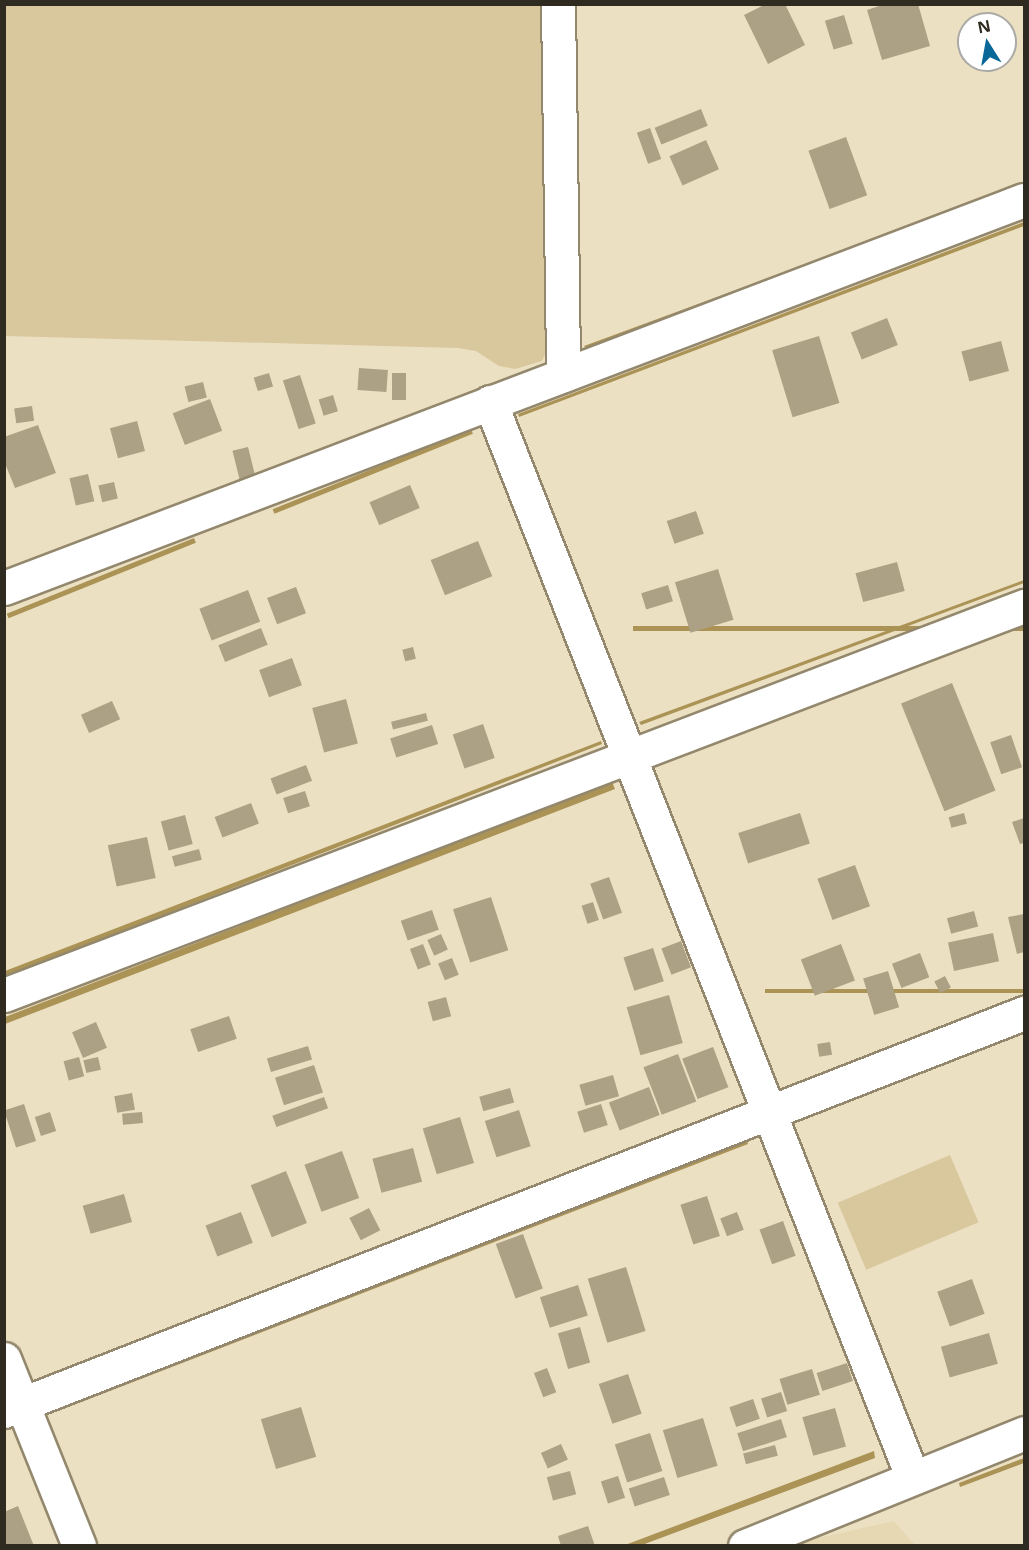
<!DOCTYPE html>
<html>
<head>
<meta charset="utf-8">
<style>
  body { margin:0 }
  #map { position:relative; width:1029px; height:1550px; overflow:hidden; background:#ece0c3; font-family:"Noto Sans",sans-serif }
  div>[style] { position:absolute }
  .built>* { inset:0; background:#e6d8b3 }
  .green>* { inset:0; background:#d9c89d; transform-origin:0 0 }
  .water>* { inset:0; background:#ab9356; transform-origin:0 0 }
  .building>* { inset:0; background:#aca185; transform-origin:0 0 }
  .roads { filter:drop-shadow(2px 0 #93886d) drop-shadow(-2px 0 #93886d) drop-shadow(0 2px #93886d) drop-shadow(0 -2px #93886d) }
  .minor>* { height:33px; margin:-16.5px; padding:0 16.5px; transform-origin:16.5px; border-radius:16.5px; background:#fff }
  span { translate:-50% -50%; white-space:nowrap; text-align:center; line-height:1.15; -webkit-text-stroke:6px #fff; paint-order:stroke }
  .frame { position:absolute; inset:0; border:6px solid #2f2b20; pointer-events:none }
  .north { position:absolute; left:957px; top:12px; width:60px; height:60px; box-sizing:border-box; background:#fff; border:2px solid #acaaa6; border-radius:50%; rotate:349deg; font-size:16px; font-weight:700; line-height:24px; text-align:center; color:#2f2b20 }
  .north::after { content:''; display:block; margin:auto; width:21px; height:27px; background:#0a6898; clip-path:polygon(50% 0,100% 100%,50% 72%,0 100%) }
</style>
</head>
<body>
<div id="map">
  <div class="built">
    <i style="clip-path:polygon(894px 1521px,915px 1545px,783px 1546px)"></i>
  </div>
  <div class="green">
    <i style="clip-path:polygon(5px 5px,554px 5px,547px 350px,542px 361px,515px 369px,499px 366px,476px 351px,458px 348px,5px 336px)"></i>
    <i style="left:950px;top:1155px;width:73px;height:122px;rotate:67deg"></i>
  </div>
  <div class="water">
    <i style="clip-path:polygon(1024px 184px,586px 348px,584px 346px)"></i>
    <i style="clip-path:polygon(1024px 222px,1024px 226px,519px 417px,518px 414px)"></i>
    <i style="left:471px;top:429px;width:5px;height:214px;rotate:68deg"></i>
    <i style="left:194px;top:538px;width:5px;height:202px;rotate:68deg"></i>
    <i style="clip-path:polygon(1024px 580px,1024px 583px,641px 725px,639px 722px)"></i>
    <i style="left:1024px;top:626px;width:5px;height:391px;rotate:90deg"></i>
    <i style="clip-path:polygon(601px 741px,602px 744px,5px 977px,5px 971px)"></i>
    <i style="clip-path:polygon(612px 782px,615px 789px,5px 1024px,5px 1017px)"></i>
    <i style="left:1024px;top:989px;width:4px;height:259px;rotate:90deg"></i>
    <i style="clip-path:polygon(747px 1140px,748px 1144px,58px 1411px,56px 1406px)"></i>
    <i style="clip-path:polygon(874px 1451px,875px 1458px,642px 1545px,625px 1545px)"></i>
    <i style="clip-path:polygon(1024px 1458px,1024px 1463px,960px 1487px,959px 1483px)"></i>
  </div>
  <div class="building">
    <i style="clip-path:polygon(766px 4px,785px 4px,805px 45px,768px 64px,744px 15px)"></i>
    <i style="clip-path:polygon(885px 4px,918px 4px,930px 46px,882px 60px,867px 10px)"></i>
    <i style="left:844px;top:15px;width:30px;height:20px;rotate:73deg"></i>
    <i style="left:701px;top:109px;width:18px;height:50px;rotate:68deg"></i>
    <i style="left:650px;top:128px;width:33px;height:14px;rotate:70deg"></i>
    <i style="left:846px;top:137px;width:62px;height:40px;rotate:70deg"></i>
    <i style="left:706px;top:140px;width:32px;height:40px;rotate:66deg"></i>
    <i style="left:887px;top:318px;width:29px;height:39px;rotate:68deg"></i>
    <i style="left:819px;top:336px;width:70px;height:49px;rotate:73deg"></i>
    <i style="left:1001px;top:341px;width:31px;height:41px;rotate:75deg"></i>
    <i style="left:359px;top:368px;width:29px;height:22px;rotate:4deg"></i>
    <i style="left:269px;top:373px;width:14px;height:16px;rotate:73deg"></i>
    <i style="left:392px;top:373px;width:14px;height:27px"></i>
    <i style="left:300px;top:375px;width:51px;height:18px;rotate:72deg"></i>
    <i style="left:203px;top:382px;width:16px;height:19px;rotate:76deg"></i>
    <i style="left:333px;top:395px;width:17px;height:15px;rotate:73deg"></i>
    <i style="left:210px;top:399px;width:34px;height:40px;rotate:69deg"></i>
    <i style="left:32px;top:406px;width:15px;height:18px;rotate:82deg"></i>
    <i style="left:137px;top:421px;width:31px;height:28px;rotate:75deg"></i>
    <i style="clip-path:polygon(38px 425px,56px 473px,15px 488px,4px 461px,4px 437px)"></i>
    <i style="left:248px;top:447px;width:33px;height:16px;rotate:76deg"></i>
    <i style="left:88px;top:474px;width:28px;height:19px;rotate:77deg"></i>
    <i style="left:114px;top:482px;width:17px;height:16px;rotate:77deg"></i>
    <i style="left:410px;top:485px;width:25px;height:44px;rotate:67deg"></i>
    <i style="left:696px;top:511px;width:24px;height:31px;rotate:71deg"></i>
    <i style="left:478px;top:541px;width:38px;height:51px;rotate:68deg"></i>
    <i style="left:897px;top:562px;width:30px;height:43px;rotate:75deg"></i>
    <i style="left:718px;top:569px;width:53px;height:45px;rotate:73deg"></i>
    <i style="left:668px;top:585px;width:17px;height:28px;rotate:73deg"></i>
    <i style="left:296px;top:587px;width:28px;height:31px;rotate:69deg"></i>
    <i style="left:248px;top:590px;width:34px;height:52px;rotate:69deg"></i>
    <i style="left:261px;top:628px;width:18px;height:46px;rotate:68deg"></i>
    <i style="left:413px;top:647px;width:12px;height:11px;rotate:76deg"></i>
    <i style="left:292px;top:658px;width:29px;height:35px;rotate:70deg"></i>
    <i style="left:952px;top:683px;width:116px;height:55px;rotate:68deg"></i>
    <i style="left:346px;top:699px;width:46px;height:35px;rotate:75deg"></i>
    <i style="left:112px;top:701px;width:20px;height:34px;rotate:66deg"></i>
    <i style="left:426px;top:713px;width:8px;height:36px;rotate:76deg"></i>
    <i style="left:483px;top:724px;width:36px;height:32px;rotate:71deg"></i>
    <i style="left:432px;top:725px;width:20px;height:44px;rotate:72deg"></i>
    <i style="left:1011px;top:735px;width:34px;height:22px;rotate:71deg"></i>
    <i style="left:306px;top:765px;width:17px;height:38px;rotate:69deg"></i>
    <i style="left:305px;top:791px;width:16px;height:23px;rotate:72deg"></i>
    <i style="left:251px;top:803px;width:22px;height:39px;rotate:69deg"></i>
    <i style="left:800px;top:813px;width:32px;height:65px;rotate:72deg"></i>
    <i style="left:964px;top:813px;width:11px;height:16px;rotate:75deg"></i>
    <i style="left:185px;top:815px;width:30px;height:25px;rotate:75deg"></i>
    <i style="clip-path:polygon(1024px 818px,1024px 843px,1020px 844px,1012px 822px)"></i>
    <i style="left:147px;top:837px;width:42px;height:40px;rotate:78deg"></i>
    <i style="left:199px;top:849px;width:11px;height:28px;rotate:75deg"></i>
    <i style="left:855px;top:865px;width:44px;height:40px;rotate:70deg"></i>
    <i style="left:609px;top:877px;width:38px;height:20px;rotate:70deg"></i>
    <i style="left:491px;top:897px;width:56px;height:40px;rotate:72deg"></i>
    <i style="left:593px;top:902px;width:19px;height:12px;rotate:72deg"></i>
    <i style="left:432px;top:910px;width:21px;height:33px;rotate:71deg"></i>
    <i style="left:974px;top:911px;width:16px;height:28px;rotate:75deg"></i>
    <i style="clip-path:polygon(1024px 914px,1024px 952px,1017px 954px,1008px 917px)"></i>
    <i style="left:993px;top:933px;width:29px;height:46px;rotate:78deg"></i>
    <i style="left:441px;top:934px;width:17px;height:15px;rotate:66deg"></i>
    <i style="left:681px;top:941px;width:28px;height:21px;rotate:69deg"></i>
    <i style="left:423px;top:944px;width:22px;height:14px;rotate:69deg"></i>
    <i style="left:841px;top:944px;width:39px;height:43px;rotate:69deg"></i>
    <i style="left:653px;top:948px;width:35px;height:31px;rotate:72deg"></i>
    <i style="left:920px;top:953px;width:26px;height:30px;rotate:69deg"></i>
    <i style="left:452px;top:958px;width:18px;height:15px;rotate:68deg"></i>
    <i style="left:888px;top:971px;width:38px;height:26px;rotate:73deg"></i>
    <i style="left:945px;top:976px;width:13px;height:12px;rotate:63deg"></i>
    <i style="left:669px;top:995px;width:50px;height:44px;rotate:74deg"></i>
    <i style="left:446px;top:997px;width:20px;height:19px;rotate:75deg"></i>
    <i style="left:229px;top:1016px;width:24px;height:41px;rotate:71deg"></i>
    <i style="left:96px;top:1022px;width:28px;height:26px;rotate:67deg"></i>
    <i style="left:830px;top:1042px;width:13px;height:13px;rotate:81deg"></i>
    <i style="left:308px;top:1046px;width:14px;height:43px;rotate:73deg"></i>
    <i style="left:713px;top:1047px;width:43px;height:33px;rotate:69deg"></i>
    <i style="left:678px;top:1054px;width:51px;height:37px;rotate:69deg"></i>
    <i style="left:79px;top:1057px;width:20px;height:16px;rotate:75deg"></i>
    <i style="left:98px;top:1057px;width:13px;height:15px;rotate:77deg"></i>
    <i style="left:314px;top:1065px;width:29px;height:41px;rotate:72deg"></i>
    <i style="left:613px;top:1075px;width:22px;height:35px;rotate:74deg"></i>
    <i style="left:649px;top:1087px;width:30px;height:43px;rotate:69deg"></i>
    <i style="left:510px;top:1088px;width:15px;height:32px;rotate:74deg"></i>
    <i style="left:132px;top:1093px;width:17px;height:18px;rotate:80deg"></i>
    <i style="left:324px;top:1097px;width:12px;height:55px;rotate:70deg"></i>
    <i style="left:24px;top:1104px;width:39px;height:21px;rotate:72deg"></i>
    <i style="left:601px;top:1104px;width:22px;height:25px;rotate:72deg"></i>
    <i style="left:519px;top:1110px;width:38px;height:36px;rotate:72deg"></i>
    <i style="left:50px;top:1112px;width:20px;height:16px;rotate:72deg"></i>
    <i style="left:142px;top:1112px;width:11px;height:20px;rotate:85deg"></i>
    <i style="left:460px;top:1117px;width:48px;height:39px;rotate:73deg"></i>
    <i style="left:413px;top:1148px;width:35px;height:42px;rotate:75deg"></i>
    <i style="left:342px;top:1151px;width:50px;height:40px;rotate:70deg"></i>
    <i style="left:286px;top:1171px;width:56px;height:38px;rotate:68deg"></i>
    <i style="left:124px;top:1194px;width:29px;height:43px;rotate:74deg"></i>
    <i style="left:707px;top:1196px;width:42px;height:28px;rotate:72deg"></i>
    <i style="left:369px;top:1208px;width:25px;height:22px;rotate:63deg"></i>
    <i style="left:241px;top:1212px;width:33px;height:38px;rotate:69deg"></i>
    <i style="left:737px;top:1212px;width:19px;height:18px;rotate:69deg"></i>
    <i style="left:783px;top:1221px;width:37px;height:25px;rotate:70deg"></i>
    <i style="left:523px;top:1234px;width:58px;height:29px;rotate:70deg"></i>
    <i style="left:626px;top:1267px;width:67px;height:40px;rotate:73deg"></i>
    <i style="left:972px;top:1279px;width:37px;height:37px;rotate:70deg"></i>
    <i style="left:578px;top:1285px;width:32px;height:40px;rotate:72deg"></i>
    <i style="left:580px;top:1327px;width:37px;height:23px;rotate:74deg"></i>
    <i style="left:989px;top:1333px;width:32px;height:50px;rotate:74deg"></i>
    <i style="left:847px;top:1363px;width:19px;height:32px;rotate:72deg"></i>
    <i style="left:547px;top:1368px;width:26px;height:14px;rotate:69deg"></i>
    <i style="left:812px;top:1369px;width:27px;height:34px;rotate:73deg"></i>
    <i style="left:628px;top:1374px;width:42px;height:31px;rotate:71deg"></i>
    <i style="left:781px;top:1392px;width:20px;height:21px;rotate:72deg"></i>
    <i style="left:753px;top:1399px;width:21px;height:25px;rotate:71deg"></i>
    <i style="left:301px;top:1407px;width:52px;height:42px;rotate:73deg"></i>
    <i style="left:835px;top:1408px;width:40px;height:34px;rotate:74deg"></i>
    <i style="left:703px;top:1418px;width:50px;height:42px;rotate:73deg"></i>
    <i style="left:781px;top:1419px;width:19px;height:46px;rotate:72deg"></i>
    <i style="left:650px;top:1433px;width:40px;height:37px;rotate:72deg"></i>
    <i style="left:561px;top:1444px;width:17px;height:22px;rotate:66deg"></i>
    <i style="left:775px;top:1445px;width:11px;height:33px;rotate:75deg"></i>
    <i style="left:570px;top:1471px;width:24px;height:24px;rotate:75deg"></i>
    <i style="left:618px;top:1476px;width:23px;height:18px;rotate:72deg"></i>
    <i style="left:664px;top:1477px;width:19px;height:37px;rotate:72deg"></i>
    <i style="clip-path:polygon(18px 1506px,34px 1546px,4px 1546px,4px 1512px)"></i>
    <i style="clip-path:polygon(588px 1526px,595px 1546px,561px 1546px,558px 1536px)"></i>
  </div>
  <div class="roads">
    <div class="minor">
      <i style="left:558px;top:4px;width:371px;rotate:89.2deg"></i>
      <i style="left:490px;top:402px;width:1154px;rotate:68.55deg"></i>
      <i style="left:4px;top:588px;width:1091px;rotate:-20.83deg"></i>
      <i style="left:4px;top:995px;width:1092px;rotate:-20.88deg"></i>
      <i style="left:4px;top:1359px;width:201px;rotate:68.1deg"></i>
      <i style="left:4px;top:1411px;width:1095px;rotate:-21.32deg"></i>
      <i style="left:745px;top:1546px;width:301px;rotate:-22deg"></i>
    </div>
  </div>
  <div class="frame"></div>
  <div class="north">N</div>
</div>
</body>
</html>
